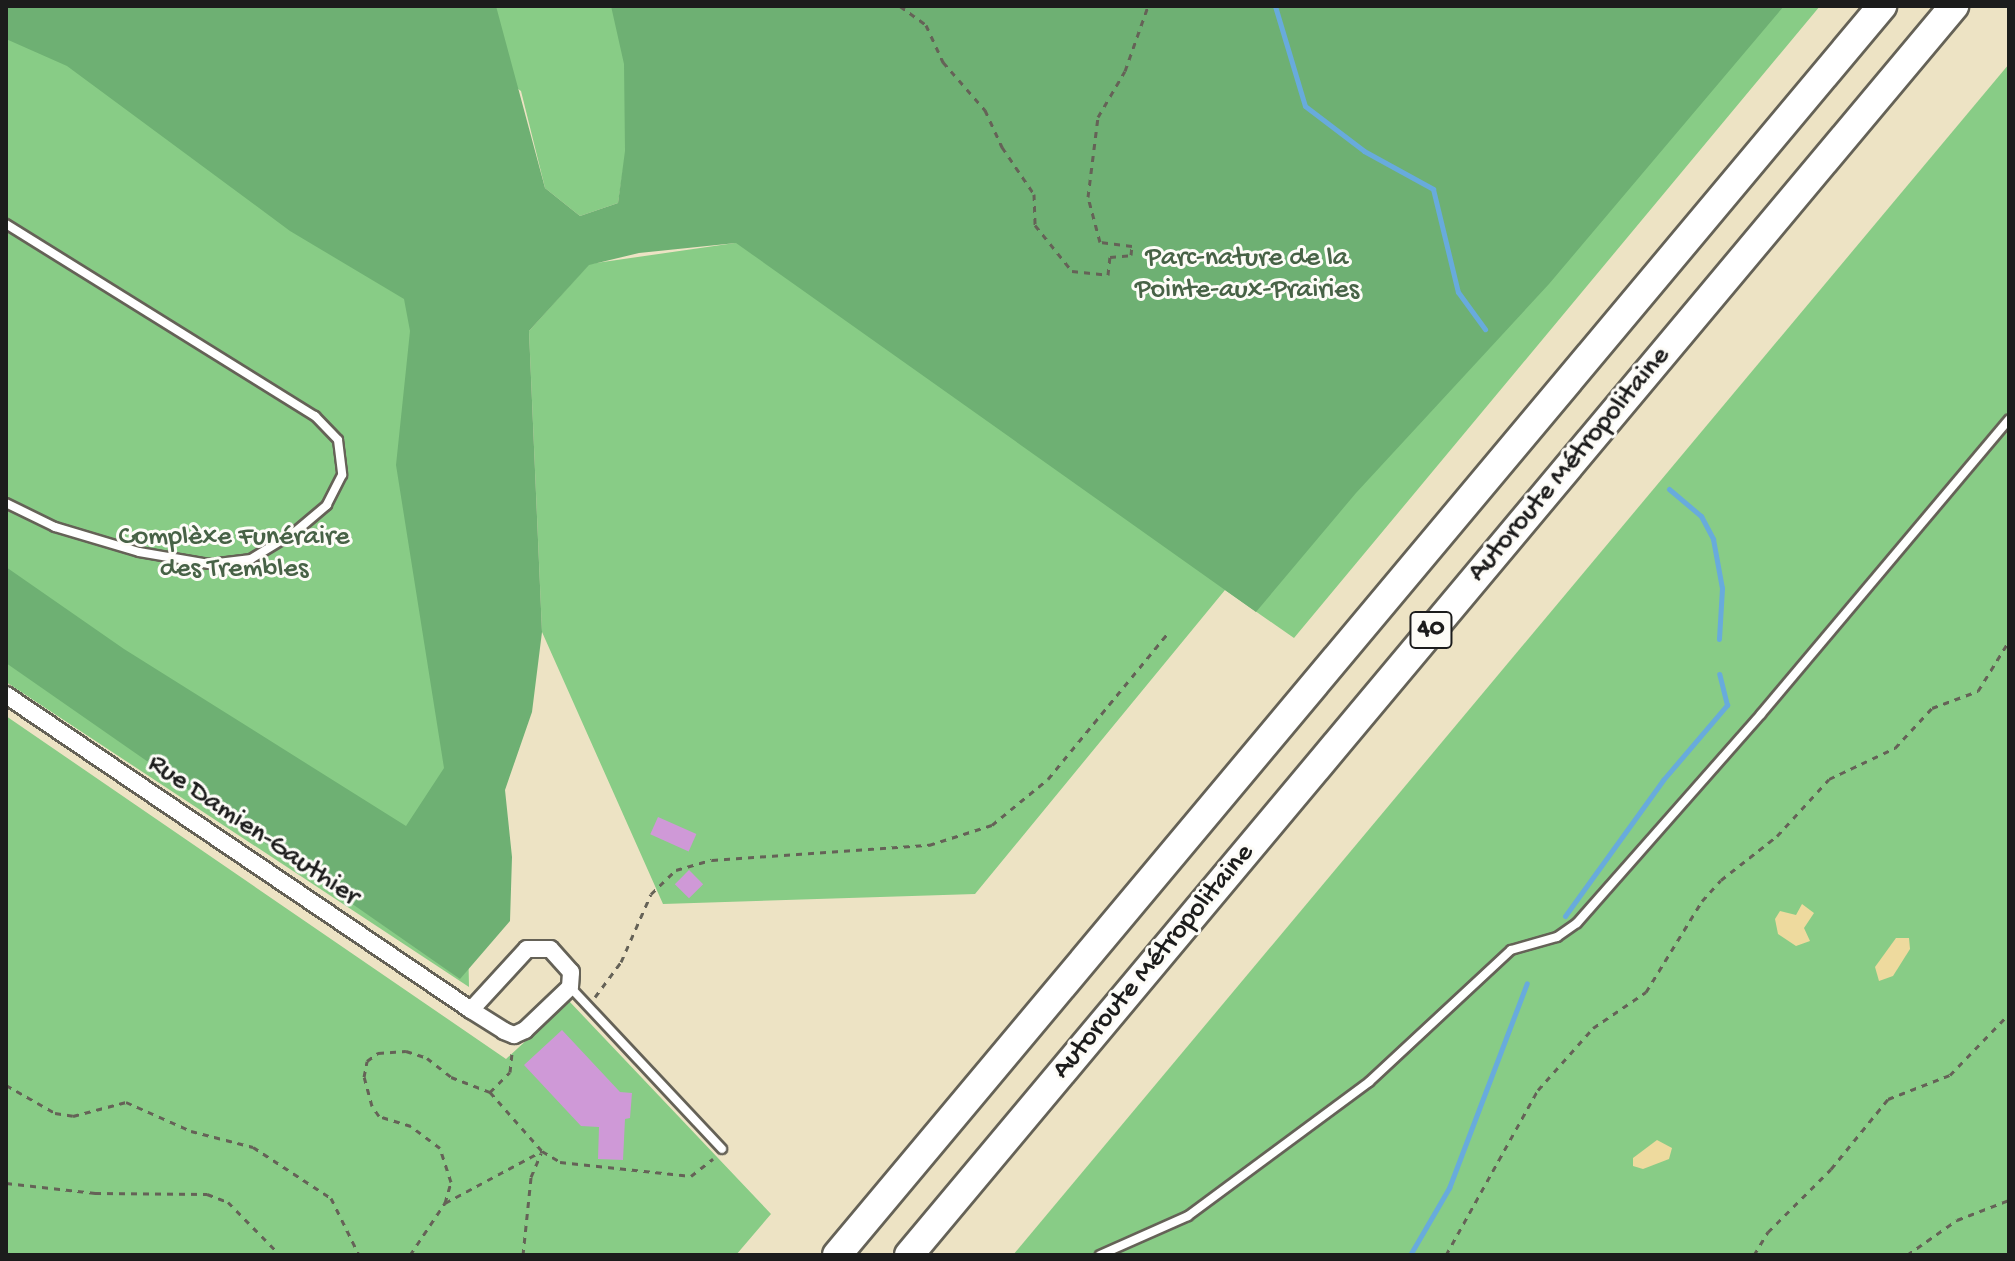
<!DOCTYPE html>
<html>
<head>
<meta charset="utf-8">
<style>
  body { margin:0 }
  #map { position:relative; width:2015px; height:1261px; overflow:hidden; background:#ede3c4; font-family:"Gochi Hand",sans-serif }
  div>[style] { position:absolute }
  .green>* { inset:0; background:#88cc86 }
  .forest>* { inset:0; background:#6eb073 }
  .sand>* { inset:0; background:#eeda9e }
  .stream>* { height:5px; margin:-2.5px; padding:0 2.5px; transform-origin:2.5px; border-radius:2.5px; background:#68abdc }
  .building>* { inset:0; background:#cf99d7; transform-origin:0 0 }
  .path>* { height:3px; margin-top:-1.5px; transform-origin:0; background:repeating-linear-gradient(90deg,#656257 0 6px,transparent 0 12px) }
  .roads { filter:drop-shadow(2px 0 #656257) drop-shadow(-2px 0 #656257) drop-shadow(0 2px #656257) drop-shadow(0 -2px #656257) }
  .service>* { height:8px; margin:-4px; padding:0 4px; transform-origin:4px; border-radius:4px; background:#fff }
  .minor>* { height:16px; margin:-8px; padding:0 8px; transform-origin:8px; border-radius:8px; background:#fff }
  .motorway>* { height:28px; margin:-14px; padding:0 14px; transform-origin:14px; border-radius:14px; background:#fff }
  span { translate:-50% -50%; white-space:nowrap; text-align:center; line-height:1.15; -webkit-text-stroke:6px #fdfcf7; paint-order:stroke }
  .shield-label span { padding:2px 6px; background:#fdfcf7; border:2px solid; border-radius:6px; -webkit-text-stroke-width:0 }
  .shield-label { font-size:26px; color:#1c1c1c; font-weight:700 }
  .park-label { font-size:28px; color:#476246 }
  .street-label { font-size:28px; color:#1c1c1c }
  .frame { position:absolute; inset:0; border:8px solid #1c1c1c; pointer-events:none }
</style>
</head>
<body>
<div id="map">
  <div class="green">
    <i style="clip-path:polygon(6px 6px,1820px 6px,1294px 638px,1225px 590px,975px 894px,663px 904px,542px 632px,529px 331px,589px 264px,735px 243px,624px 164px,618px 203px,580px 216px,545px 188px,521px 91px,450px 41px,469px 987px,6px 682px)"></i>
    <i style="clip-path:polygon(2009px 64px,2009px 1255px,1013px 1255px)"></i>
    <i style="clip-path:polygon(6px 716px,506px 1059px,569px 1001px,771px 1214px,736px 1255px,6px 1255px)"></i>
  </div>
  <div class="forest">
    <i style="clip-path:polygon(6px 6px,496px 6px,545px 188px,580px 216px,618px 203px,625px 151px,624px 64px,611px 6px,1784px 6px,1549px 284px,1356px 493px,1256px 612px,736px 243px,639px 253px,589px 265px,529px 331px,542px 632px,532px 712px,505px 790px,512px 857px,510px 921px,460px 979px,6px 663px,6px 567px,124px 649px,406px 826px,444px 768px,396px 465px,410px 331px,404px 299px,290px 231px,67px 66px,6px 39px)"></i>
  </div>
  <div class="sand">
    <i style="clip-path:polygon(1802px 904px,1814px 913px,1804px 928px,1810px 941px,1796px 946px,1778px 934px,1775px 919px,1780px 911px,1796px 915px)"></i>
    <i style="clip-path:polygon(1896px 938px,1909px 938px,1910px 949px,1893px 976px,1879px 981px,1875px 967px)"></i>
    <i style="clip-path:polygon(1657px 1140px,1672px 1148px,1669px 1159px,1643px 1169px,1633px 1166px,1633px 1158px)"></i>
  </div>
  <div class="stream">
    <i style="left:1275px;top:6px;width:104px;rotate:73.3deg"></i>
    <i style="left:1305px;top:106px;width:74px;rotate:37.3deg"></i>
    <i style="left:1364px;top:151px;width:79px;rotate:28.8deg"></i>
    <i style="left:1433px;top:189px;width:106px;rotate:76.4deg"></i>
    <i style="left:1458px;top:292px;width:46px;rotate:53.9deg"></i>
    <i style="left:1669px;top:489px;width:42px;rotate:40.2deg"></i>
    <i style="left:1701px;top:516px;width:26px;rotate:62deg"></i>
    <i style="left:1713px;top:539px;width:50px;rotate:79.6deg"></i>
    <i style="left:1722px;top:588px;width:51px;rotate:93.4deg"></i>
    <i style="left:1565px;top:916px;width:168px;rotate:-54.2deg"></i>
    <i style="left:1663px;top:780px;width:99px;rotate:-49.5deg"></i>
    <i style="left:1727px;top:705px;width:32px;rotate:-104deg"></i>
    <i style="left:1410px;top:1255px;width:78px;rotate:-59.8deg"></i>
    <i style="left:1449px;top:1188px;width:219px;rotate:-69.2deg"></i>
  </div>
  <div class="building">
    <i style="left:658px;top:817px;width:42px;height:19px;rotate:24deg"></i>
    <i style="left:689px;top:870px;width:20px;height:20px;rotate:45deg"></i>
    <i style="clip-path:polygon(562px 1030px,620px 1092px,632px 1093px,630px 1118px,625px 1119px,623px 1160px,598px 1159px,599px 1127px,581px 1126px,524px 1065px)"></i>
  </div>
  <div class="path">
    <i style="left:900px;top:6px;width:32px;rotate:36deg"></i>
    <i style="left:926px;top:25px;width:41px;rotate:65.3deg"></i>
    <i style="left:943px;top:62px;width:64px;rotate:48.8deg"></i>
    <i style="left:985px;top:110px;width:41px;rotate:65.3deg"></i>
    <i style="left:1002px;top:147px;width:57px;rotate:55.8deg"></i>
    <i style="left:1034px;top:194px;width:31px;rotate:88deg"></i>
    <i style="left:1035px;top:225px;width:59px;rotate:51.2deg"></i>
    <i style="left:1072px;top:271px;width:36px;rotate:6deg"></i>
    <i style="left:1108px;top:275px;width:18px;rotate:-84deg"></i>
    <i style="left:1110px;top:257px;width:21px;rotate:-5deg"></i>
    <i style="left:1131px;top:255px;width:9px;rotate:-84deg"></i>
    <i style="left:1132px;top:246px;width:32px;rotate:-173deg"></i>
    <i style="left:1100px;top:242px;width:47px;rotate:-104.9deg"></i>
    <i style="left:1088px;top:197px;width:81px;rotate:-82.9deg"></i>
    <i style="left:1098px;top:117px;width:53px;rotate:-59.6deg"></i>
    <i style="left:1125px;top:71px;width:69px;rotate:-70.5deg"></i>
    <i style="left:595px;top:997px;width:44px;rotate:-53.4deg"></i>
    <i style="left:621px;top:962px;width:74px;rotate:-66.2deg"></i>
    <i style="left:651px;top:894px;width:35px;rotate:-44deg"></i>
    <i style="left:676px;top:870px;width:37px;rotate:-16deg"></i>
    <i style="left:712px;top:860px;width:218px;rotate:-4deg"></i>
    <i style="left:929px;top:845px;width:66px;rotate:-17.6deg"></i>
    <i style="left:992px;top:825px;width:72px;rotate:-39.4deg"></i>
    <i style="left:1048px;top:779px;width:188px;rotate:-50.6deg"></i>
    <i style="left:6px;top:1085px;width:56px;rotate:29.7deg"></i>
    <i style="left:55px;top:1113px;width:18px;rotate:9deg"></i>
    <i style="left:73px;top:1116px;width:55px;rotate:-14.8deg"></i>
    <i style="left:126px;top:1102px;width:71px;rotate:24deg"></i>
    <i style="left:191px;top:1131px;width:64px;rotate:14.5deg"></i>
    <i style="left:253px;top:1147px;width:93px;rotate:33.2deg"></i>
    <i style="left:331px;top:1198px;width:64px;rotate:63.8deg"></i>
    <i style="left:490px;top:1092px;width:28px;rotate:-45deg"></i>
    <i style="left:510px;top:1072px;width:20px;rotate:-84deg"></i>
    <i style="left:6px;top:1183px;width:90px;rotate:6.4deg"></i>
    <i style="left:95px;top:1193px;width:112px;rotate:0.5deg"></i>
    <i style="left:207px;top:1194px;width:22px;rotate:21deg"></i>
    <i style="left:228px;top:1202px;width:74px;rotate:45.5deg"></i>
    <i style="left:445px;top:1203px;width:22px;rotate:-74deg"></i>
    <i style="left:451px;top:1182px;width:36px;rotate:-108deg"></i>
    <i style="left:440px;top:1148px;width:36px;rotate:-143deg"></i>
    <i style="left:411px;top:1126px;width:34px;rotate:-163deg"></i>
    <i style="left:379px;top:1116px;width:12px;rotate:-125deg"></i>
    <i style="left:372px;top:1106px;width:30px;rotate:-105deg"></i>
    <i style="left:364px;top:1077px;width:16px;rotate:-79deg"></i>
    <i style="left:367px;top:1061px;width:14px;rotate:-36deg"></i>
    <i style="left:378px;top:1053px;width:28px;rotate:-4deg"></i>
    <i style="left:406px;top:1051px;width:22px;rotate:18deg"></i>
    <i style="left:427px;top:1058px;width:31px;rotate:38deg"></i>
    <i style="left:451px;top:1077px;width:42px;rotate:21deg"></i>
    <i style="left:490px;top:1092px;width:79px;rotate:48.6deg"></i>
    <i style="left:542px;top:1151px;width:21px;rotate:31deg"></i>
    <i style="left:560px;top:1162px;width:132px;rotate:6.1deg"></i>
    <i style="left:691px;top:1176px;width:28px;rotate:-38deg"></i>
    <i style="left:410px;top:1255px;width:63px;rotate:-56.1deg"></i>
    <i style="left:445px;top:1203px;width:110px;rotate:-28.2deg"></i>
    <i style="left:523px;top:1255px;width:78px;rotate:-84.1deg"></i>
    <i style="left:531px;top:1177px;width:26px;rotate:-67deg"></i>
    <i style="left:1446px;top:1255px;width:189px;rotate:-60.9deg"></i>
    <i style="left:1538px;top:1090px;width:83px;rotate:-48.4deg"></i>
    <i style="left:1593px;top:1028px;width:64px;rotate:-34.2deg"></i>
    <i style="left:1646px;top:992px;width:107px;rotate:-58.4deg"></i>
    <i style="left:1702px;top:901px;width:28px;rotate:-48deg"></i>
    <i style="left:1721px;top:880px;width:71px;rotate:-38.2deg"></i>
    <i style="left:1777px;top:836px;width:77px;rotate:-47.6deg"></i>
    <i style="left:1829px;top:779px;width:73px;rotate:-25.2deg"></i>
    <i style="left:1895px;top:748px;width:54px;rotate:-47.2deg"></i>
    <i style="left:1932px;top:708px;width:49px;rotate:-20.3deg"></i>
    <i style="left:1978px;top:691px;width:59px;rotate:-58.2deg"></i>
    <i style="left:1754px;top:1255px;width:27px;rotate:-59deg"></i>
    <i style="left:1768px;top:1232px;width:89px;rotate:-45deg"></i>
    <i style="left:1831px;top:1169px;width:90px;rotate:-50.8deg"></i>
    <i style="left:1888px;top:1099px;width:66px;rotate:-21.2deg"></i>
    <i style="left:1950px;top:1075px;width:85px;rotate:-46deg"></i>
    <i style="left:1907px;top:1255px;width:61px;rotate:-35deg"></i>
    <i style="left:1957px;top:1220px;width:56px;rotate:-21deg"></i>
  </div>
  <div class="roads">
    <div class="service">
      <i style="left:6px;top:224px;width:364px;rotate:31.9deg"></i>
      <i style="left:315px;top:416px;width:33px;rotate:46deg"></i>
      <i style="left:338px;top:440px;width:35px;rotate:83deg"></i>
      <i style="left:342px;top:475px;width:34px;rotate:117deg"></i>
      <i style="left:327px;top:505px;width:42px;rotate:139.8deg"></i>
      <i style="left:295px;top:532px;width:52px;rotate:148.5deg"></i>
      <i style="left:251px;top:559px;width:42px;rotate:173.2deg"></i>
      <i style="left:209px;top:564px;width:71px;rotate:-170.3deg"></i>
      <i style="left:139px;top:552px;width:88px;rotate:-163.4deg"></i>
      <i style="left:55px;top:527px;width:55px;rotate:-153.9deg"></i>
      <i style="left:570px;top:987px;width:222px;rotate:46.8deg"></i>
      <i style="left:1100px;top:1255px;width:96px;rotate:-23.9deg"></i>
      <i style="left:1188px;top:1216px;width:225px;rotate:-36.5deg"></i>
      <i style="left:1369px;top:1082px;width:194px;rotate:-42.9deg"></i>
      <i style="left:1511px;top:950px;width:48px;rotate:-15.8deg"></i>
      <i style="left:1557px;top:937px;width:24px;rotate:-35deg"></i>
      <i style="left:1577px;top:923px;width:278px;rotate:-48.6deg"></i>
      <i style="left:1761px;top:714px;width:385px;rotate:-49.9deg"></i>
    </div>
    <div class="minor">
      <i style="left:6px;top:695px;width:562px;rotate:34.11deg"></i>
      <i style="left:471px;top:1010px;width:39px;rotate:32deg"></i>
      <i style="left:504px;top:1031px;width:11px;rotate:22deg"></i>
      <i style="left:514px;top:1035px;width:12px;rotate:-24deg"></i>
      <i style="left:525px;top:1030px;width:62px;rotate:-43.7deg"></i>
      <i style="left:570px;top:987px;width:15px;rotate:-86deg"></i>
      <i style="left:571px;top:972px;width:31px;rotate:-132deg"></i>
      <i style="left:550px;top:949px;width:23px;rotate:180deg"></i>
      <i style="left:527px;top:949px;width:83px;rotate:132.6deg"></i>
    </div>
    <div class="motorway">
      <i style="left:837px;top:1255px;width:1629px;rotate:-50.08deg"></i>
      <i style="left:909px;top:1255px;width:1629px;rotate:-50.08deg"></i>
    </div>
  </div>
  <div class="shield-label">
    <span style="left:1431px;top:630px">40</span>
  </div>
  <div class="park-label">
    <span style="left:1247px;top:275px">Parc-nature de la<br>Pointe-aux-Prairies</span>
    <span style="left:234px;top:554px">Complèxe Funéraire<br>des Trembles</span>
  </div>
  <div class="street-label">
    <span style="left:1570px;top:465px;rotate:-50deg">Autoroute Métropolitaine</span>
    <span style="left:253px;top:831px;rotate:34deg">Rue Damien-Gauthier</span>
    <span style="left:1154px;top:962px;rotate:-50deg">Autoroute Métropolitaine</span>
  </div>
  <div class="frame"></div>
</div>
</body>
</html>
